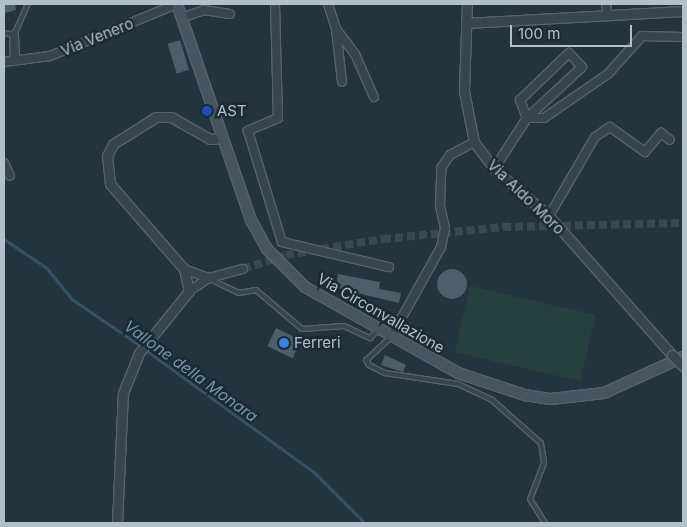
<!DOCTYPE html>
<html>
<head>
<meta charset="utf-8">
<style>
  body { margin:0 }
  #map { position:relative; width:687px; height:527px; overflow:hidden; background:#23343f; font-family:Inter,sans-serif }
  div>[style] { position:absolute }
  .green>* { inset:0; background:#25403e; transform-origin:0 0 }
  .stream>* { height:2.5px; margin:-1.25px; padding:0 1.25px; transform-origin:1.25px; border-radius:1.25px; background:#355366 }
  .building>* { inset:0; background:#4c5e6a; transform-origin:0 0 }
  .round { border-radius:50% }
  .minor-tunnel>* { height:8px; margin-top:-4px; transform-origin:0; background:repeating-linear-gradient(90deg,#394954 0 8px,transparent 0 12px) }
  .roads { filter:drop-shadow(1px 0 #55636d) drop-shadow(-1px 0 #55636d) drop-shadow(0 1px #55636d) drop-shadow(0 -1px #55636d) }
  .service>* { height:4px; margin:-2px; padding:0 2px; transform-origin:2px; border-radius:2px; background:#37454f }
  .minor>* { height:8px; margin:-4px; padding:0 4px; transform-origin:4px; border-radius:4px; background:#37454f }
  .tertiary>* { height:9px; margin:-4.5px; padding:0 4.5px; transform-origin:4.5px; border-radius:4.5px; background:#37454f }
  .secondary>* { height:10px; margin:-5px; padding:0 5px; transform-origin:5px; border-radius:5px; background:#455562 }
  .bridges { filter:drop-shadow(1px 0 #55636d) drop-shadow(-1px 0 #55636d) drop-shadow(0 1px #55636d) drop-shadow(0 -1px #55636d) }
  .tertiary-bridge>* { height:9px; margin:-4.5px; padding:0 4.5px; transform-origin:4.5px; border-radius:4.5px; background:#37454f }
  .dots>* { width:14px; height:14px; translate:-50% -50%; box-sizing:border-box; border:2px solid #1c2a34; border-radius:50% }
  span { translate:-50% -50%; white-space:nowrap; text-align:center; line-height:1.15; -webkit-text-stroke:5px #1c2a34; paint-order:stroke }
  .street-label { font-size:15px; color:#b3c0ca }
  .poi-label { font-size:15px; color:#b3c0ca }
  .left { translate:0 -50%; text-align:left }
  .water-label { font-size:16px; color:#7197ae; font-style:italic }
  .frame { position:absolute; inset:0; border:5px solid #b3c0ca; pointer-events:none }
  .scale { position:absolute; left:510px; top:25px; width:122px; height:22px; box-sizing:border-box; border:2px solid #b3c0ca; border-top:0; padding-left:6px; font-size:15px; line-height:18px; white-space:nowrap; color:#b3c0ca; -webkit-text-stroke:4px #1c2a34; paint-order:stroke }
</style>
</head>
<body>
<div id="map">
  <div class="green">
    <i style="left:470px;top:286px;width:129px;height:68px;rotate:13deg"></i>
  </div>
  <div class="stream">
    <i style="left:4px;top:239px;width:52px;rotate:34deg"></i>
    <i style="left:47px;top:268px;width:40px;rotate:51deg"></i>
    <i style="left:72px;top:299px;width:83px;rotate:34.3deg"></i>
    <i style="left:146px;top:350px;width:209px;rotate:36deg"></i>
    <i style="left:315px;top:473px;width:71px;rotate:45deg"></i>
  </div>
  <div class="building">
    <i style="clip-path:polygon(4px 4px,15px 4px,16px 10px,4px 13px)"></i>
    <i style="left:180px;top:40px;width:31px;height:13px;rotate:73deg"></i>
    <i class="round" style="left:437px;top:269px;width:30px;height:30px"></i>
    <i style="clip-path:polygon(338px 274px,380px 282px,379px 289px,401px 293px,399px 303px,336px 288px)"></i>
    <i style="left:276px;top:328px;width:28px;height:20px;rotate:26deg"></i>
    <i style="clip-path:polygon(385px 355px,406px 365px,403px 372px,381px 365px)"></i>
  </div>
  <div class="minor-tunnel">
    <i style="left:243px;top:269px;width:45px;rotate:-18deg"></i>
    <i style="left:286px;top:255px;width:98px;rotate:-9.4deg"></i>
    <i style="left:383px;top:239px;width:121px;rotate:-5.7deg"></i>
    <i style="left:503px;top:227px;width:180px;rotate:-1.3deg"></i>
  </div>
  <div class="roads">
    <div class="service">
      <i style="left:4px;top:33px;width:10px;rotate:11deg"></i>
      <i style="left:14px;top:35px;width:34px;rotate:-66deg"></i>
      <i style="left:210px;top:279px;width:32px;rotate:26deg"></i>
      <i style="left:239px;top:293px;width:17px;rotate:-10deg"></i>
      <i style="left:256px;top:290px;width:60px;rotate:40.3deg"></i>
      <i style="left:302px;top:329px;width:42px;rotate:-4.1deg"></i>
      <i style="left:344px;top:326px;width:29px;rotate:25deg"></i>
      <i style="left:370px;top:338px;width:11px;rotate:-45deg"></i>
      <i style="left:391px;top:337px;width:34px;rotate:137deg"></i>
      <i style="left:366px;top:360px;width:6px;rotate:59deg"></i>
      <i style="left:369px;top:365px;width:18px;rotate:27deg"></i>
      <i style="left:385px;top:373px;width:74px;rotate:8.6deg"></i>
      <i style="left:458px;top:384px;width:38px;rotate:25deg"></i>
      <i style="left:492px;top:400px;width:65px;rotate:41.3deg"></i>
      <i style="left:541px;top:443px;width:20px;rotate:81deg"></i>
      <i style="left:544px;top:463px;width:39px;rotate:111deg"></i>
      <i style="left:530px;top:499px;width:28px;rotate:58deg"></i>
    </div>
    <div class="minor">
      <i style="left:275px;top:4px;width:114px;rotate:88.5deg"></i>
      <i style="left:278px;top:118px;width:33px;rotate:157deg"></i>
      <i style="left:248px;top:131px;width:116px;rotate:73deg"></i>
      <i style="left:282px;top:242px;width:110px;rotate:13.2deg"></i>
      <i style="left:328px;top:4px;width:26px;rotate:72deg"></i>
      <i style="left:336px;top:29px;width:31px;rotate:53deg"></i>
      <i style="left:355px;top:54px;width:47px;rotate:66.2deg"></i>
      <i style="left:606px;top:4px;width:11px;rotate:80deg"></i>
      <i style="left:184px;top:17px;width:21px;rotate:-19deg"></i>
      <i style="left:204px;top:10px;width:26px;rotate:9deg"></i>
      <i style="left:336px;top:29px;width:53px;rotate:83.5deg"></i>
      <i style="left:14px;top:35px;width:26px;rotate:88deg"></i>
      <i style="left:4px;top:62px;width:46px;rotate:-7.4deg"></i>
      <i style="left:50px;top:56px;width:137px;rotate:-22.3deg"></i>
      <i style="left:4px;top:163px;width:14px;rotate:65deg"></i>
      <i style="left:494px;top:169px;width:61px;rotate:-57.1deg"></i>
      <i style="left:527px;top:118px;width:75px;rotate:-42.8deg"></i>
      <i style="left:582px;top:67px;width:19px;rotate:-133deg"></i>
      <i style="left:569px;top:53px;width:68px;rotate:136.2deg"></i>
      <i style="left:520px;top:100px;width:19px;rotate:69deg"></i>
      <i style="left:527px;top:118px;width:17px"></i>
      <i style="left:544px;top:118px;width:78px;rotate:-34.5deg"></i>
      <i style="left:608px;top:74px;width:51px;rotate:-48.2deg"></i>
      <i style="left:642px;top:36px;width:41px;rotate:1.4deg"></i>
      <i style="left:549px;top:216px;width:91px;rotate:-59.8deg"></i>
      <i style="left:595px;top:137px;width:18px;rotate:-34deg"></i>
      <i style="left:610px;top:127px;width:43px;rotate:35.5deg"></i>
      <i style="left:645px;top:152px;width:25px;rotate:-50deg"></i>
      <i style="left:661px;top:133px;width:11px;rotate:38deg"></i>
      <i style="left:184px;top:269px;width:27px;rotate:20deg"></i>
      <i style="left:189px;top:291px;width:24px;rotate:-33deg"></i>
      <i style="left:209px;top:278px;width:35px;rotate:-15deg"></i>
      <i style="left:391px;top:337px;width:103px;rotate:-60.9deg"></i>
      <i style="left:441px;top:247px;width:19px;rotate:-78deg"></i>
      <i style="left:445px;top:228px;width:23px;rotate:-103deg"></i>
      <i style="left:440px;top:206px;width:38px;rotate:-88deg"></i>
      <i style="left:441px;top:168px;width:16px;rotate:-55deg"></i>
      <i style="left:450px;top:155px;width:27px;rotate:-28deg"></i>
    </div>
    <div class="tertiary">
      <i style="left:467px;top:4px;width:87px;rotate:92deg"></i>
      <i style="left:464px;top:91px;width:52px;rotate:78.9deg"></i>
      <i style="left:474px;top:142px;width:34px;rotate:53deg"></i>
      <i style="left:494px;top:169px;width:72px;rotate:40.5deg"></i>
      <i style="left:549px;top:216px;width:186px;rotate:48.5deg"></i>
      <i style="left:466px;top:23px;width:217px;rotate:-3.2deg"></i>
      <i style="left:117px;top:523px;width:130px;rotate:-87.4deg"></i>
      <i style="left:123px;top:393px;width:43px;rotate:-68.2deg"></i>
      <i style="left:139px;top:353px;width:80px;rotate:-51.1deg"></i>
      <i style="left:189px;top:291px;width:23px;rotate:-103deg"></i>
      <i style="left:184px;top:269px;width:113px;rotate:-131deg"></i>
      <i style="left:110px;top:184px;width:28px;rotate:-96deg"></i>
      <i style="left:107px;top:156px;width:13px;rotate:-63deg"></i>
      <i style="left:113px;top:144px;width:51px;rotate:-32.1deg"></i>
      <i style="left:156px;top:117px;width:15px"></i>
      <i style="left:171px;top:117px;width:45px;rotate:29.4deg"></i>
      <i style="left:210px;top:139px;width:11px;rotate:-5deg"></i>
    </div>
    <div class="secondary">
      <i style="left:177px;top:4px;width:228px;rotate:71.1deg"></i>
      <i style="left:251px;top:220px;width:33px;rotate:61deg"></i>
      <i style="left:267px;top:249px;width:54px;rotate:45deg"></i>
      <i style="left:305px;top:287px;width:176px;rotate:29.3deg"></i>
      <i style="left:458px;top:373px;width:71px;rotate:18.2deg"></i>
      <i style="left:525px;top:395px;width:26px;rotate:9deg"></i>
      <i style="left:551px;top:399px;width:53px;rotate:-6.5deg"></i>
      <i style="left:604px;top:393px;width:87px;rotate:-24.5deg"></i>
    </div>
  </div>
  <div class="bridges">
    <div class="tertiary-bridge">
      <i style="left:672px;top:355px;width:16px;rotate:45deg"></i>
    </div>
  </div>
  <div class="dots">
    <i style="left:207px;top:111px;background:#1a4fb4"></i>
    <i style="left:284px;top:343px;background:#3f7fe0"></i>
  </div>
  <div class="street-label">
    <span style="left:97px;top:37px;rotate:-22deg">Via Venero</span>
    <span style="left:526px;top:197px;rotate:44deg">Via Aldo Moro</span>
    <span style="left:381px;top:313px;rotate:30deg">Via Circonvallazione</span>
  </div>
  <div class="poi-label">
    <span class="left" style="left:217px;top:111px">AST</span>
    <span class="left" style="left:294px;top:343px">Ferreri</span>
  </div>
  <div class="water-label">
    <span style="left:191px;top:371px;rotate:36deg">Vallone della Monara</span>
  </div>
  <div class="frame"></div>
  <div class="scale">100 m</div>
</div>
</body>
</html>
